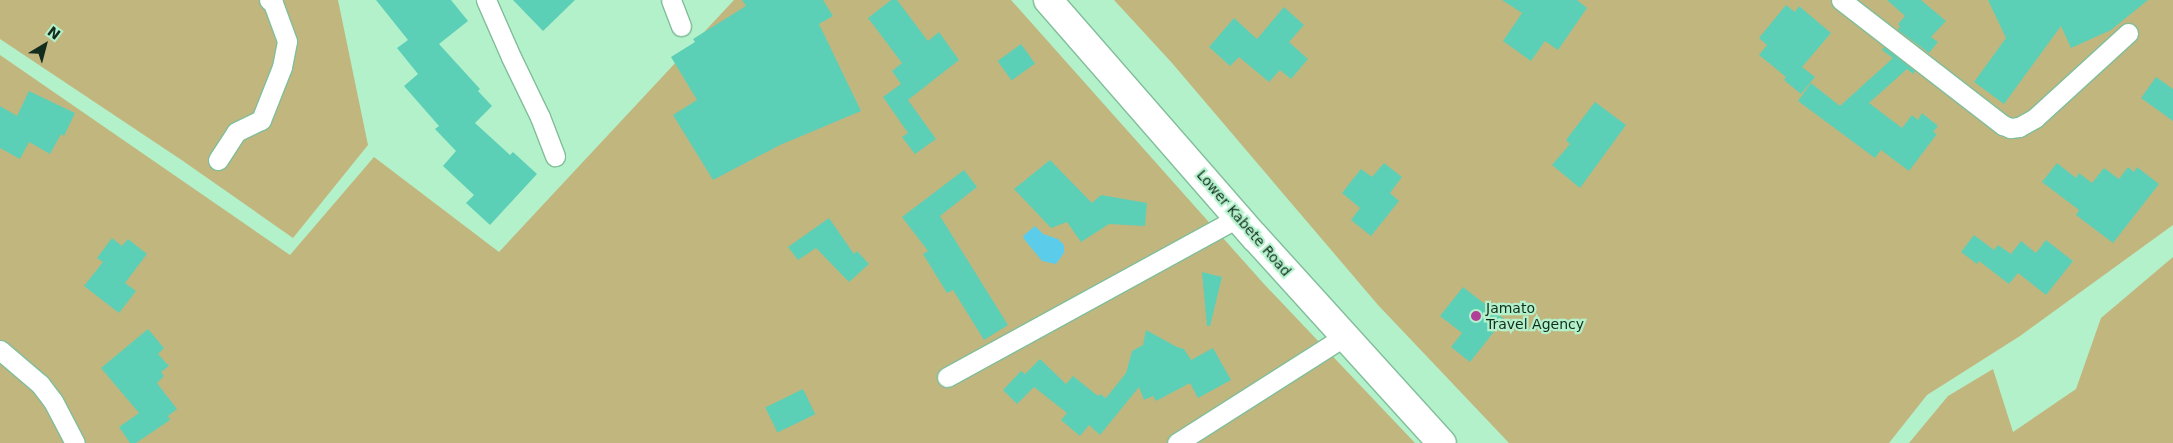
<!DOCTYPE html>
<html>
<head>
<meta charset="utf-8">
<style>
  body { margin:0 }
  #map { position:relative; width:2173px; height:443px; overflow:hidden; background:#b3f1cb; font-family:"DejaVu Sans",sans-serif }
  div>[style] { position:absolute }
  .green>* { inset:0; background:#c2b67f }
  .water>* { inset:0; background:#5bcdeb }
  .building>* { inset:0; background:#5ccfb7; transform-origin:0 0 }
  .roads { filter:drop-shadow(1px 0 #81bd99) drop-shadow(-1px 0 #81bd99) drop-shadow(0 1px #81bd99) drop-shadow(0 -1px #81bd99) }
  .street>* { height:19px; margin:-9.5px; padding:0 9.5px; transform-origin:9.5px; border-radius:9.5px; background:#fff }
  .secondary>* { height:28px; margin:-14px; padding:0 14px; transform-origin:14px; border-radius:14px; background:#fff }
  .dots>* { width:14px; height:14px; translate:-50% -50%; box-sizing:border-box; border:2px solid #b3f1cb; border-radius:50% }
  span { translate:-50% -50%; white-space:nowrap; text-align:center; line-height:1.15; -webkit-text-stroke:4.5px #b3f1cb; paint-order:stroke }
  .street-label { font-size:14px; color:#132c1e }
  .poi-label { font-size:14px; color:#132c1e }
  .left { translate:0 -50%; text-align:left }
  .north { position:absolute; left:20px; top:20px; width:50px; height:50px; -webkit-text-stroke:4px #b3f1cb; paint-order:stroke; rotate:37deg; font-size:14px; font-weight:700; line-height:20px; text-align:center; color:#132c1e }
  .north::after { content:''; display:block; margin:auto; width:18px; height:22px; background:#132c1e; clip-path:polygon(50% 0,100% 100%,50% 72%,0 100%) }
</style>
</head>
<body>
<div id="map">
  <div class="green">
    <i style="clip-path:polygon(0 0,338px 0,368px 145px,293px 238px,183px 161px,0 39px)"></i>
    <i style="clip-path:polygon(734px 0,1011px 0,1264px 284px,1415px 443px,0 443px,0 55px,290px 255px,374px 157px,499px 252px)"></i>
    <i style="clip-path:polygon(1114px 0,2173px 0,2173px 225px,2020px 336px,1927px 395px,1889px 443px,1509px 443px,1378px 305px,1172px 63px)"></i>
    <i style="clip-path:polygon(2173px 257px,2173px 443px,1909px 443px,1948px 396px,1993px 369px,2013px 432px,2076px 389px,2101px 318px)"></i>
  </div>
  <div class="water">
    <i style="clip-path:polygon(1035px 226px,1043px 234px,1058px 239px,1064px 245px,1064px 253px,1056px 264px,1042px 261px,1024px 239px,1023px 236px)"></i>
  </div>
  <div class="building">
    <i style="clip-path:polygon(376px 0,451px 0,468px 21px,439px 44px,480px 89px,478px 91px,492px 106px,475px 123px,510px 155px,513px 152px,537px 174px,490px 225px,466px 203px,474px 195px,443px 166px,456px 151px,435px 129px,439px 126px,404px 86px,418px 74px,397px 48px,408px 40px)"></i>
    <i style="clip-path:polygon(513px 0,575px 0,543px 31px)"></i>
    <i style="clip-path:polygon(742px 0,823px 0,833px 16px,819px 24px,861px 111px,780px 145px,713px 180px,673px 115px,697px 100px,671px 57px,695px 42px,693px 39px,746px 6px)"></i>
    <i style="clip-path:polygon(891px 0,897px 0,928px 41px,939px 32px,959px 60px,908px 100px,936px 139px,915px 154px,902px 137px,908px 133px,883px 97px,901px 84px,892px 71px,902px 63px,868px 18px)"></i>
    <i style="clip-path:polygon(1502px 0,1577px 0,1587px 8px,1558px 50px,1545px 41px,1531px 61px,1503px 41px,1522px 13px)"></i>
    <i style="clip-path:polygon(1887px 0,1921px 0,1946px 21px,1931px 37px,1938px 42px,1929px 53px,1898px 30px,1900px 26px,1898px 24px,1905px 16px)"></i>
    <i style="clip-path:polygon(1988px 0,2148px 0,2111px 30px,2071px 48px,2061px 26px,2004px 104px,1974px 82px,2006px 38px)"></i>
    <i style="clip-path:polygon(1786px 5px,1795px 12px,1799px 6px,1831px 33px,1802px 67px,1815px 77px,1801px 94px,1784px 80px,1786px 77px,1759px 55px,1767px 45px,1759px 38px)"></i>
    <i style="clip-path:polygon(1284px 7px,1304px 25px,1289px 42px,1308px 59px,1291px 79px,1280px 70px,1269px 82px,1239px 57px,1230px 66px,1209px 47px,1234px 18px,1257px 39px)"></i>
    <i style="left:1021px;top:44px;width:24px;height:29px;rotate:54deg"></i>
    <i style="clip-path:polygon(1884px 47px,1915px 71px,1913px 74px,1907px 69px,1869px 103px,1902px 128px,1912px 115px,1918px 120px,1922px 113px,1938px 126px,1933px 132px,1937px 134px,1909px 171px,1881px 150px,1875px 158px,1798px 101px,1811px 83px,1840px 106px,1893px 58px,1882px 50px)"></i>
    <i style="clip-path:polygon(2156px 77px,2173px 89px,2173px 121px,2141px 98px)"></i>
    <i style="clip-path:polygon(29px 91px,75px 113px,64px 136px,61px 134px,50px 154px,29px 142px,20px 159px,0 148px,0 106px,17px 116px)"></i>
    <i style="clip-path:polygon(1595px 102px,1626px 125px,1580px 188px,1552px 165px,1570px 144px,1566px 140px)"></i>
    <i style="clip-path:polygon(1050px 160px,1092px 203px,1101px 195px,1147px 203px,1145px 226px,1109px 224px,1081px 242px,1067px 222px,1051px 228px,1014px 189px)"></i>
    <i style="clip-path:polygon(1384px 163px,1402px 177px,1390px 193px,1399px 201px,1371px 236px,1351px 220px,1360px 208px,1342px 193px,1361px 169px,1372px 177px)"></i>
    <i style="clip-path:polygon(2057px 163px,2076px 178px,2079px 173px,2092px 183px,2104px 168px,2119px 179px,2128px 167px,2134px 172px,2137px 167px,2159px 184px,2113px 243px,2076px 215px,2079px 210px,2042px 182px)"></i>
    <i style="clip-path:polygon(964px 170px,977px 187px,940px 216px,1008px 325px,984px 340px,953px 290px,947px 293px,923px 254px,928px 251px,902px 217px)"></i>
    <i style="clip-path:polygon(829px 218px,854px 254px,857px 251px,869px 264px,849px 282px,816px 248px,798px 260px,788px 247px)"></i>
    <i style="clip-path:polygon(1974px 235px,1994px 250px,1998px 245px,2011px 254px,2021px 241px,2036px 253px,2046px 240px,2073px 261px,2046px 295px,2018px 273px,2009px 284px,1979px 261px,1977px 264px,1961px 252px)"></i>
    <i style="clip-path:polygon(112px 238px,122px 246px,128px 239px,147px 254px,125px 283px,136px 291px,119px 313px,84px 286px,103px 262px,97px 258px)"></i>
    <i style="clip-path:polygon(1202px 272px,1222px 277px,1210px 326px,1207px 326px)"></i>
    <i style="clip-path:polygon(1463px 287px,1504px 319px,1470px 362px,1451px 347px,1462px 333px,1440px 316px)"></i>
    <i style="clip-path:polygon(148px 329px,164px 348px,158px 354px,169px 366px,161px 372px,164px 376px,157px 383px,177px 409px,168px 416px,170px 420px,136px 443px,130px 443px,119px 427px,139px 413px,101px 368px)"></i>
    <i style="clip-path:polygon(1146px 330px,1177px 347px,1184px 349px,1191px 360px,1213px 348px,1231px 380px,1198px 398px,1190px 383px,1156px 401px,1153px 396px,1144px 400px,1139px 387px,1100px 435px,1089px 425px,1080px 436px,1061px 420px,1067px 413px,1034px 387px,1017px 404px,1003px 390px,1021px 371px,1025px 374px,1040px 359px,1066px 384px,1073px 376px,1098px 396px,1100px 394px,1106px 398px,1126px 373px,1132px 351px,1143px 345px)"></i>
    <i style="left:803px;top:389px;width:28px;height:42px;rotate:64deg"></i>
  </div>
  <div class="roads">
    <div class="street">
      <i style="left:486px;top:0;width:62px;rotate:66.3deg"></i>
      <i style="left:511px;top:57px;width:67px;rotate:64.2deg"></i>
      <i style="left:540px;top:117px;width:42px;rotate:69deg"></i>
      <i style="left:671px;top:0;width:28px;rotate:69deg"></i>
      <i style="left:1841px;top:0;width:205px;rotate:37.7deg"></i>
      <i style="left:2003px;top:125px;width:8px;rotate:23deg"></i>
      <i style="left:2010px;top:128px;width:9px;rotate:-6deg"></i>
      <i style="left:2019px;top:127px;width:18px;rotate:-29deg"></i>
      <i style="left:2035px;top:118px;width:126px;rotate:-42.4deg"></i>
      <i style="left:218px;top:160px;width:33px;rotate:-57deg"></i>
      <i style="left:236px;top:132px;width:28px;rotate:-26deg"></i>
      <i style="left:261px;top:120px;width:57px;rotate:-68.4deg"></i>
      <i style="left:282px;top:67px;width:26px;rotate:-79deg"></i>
      <i style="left:287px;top:41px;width:40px;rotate:-110.2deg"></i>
      <i style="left:273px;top:3px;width:5px;rotate:-143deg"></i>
      <i style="left:0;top:350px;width:52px;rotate:40.4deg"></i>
      <i style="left:40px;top:384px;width:21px;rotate:53deg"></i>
      <i style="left:53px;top:401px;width:47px;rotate:62.4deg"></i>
      <i style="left:947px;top:377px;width:332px;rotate:-28.7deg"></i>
      <i style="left:1177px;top:443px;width:199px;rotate:-32.5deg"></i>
    </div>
    <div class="secondary">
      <i style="left:1048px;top:0;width:315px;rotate:48.9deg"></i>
      <i style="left:1255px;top:237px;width:278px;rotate:47.8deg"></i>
    </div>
  </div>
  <div class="dots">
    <i style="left:1476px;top:316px;background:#b13e98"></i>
  </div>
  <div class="street-label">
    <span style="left:1244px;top:223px;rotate:49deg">Lower Kabete Road</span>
  </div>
  <div class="poi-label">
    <span class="left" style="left:1486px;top:316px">Jamato<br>Travel Agency</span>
  </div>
  <div class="north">N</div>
</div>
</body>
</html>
